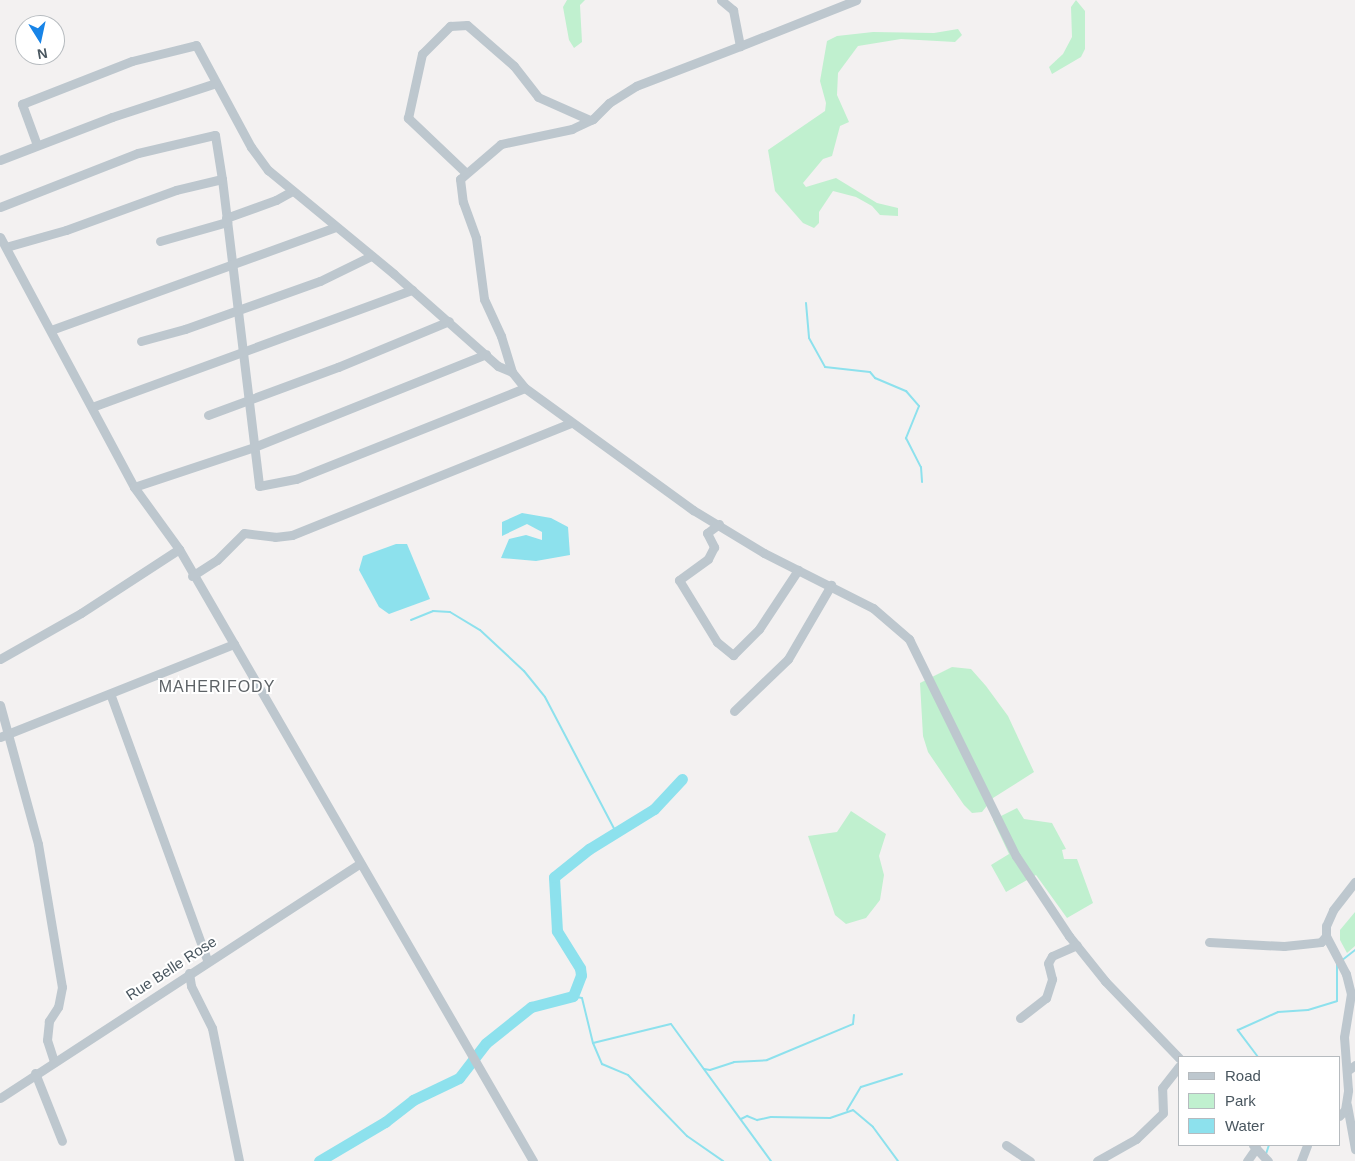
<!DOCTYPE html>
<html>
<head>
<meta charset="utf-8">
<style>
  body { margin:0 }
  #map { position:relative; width:1355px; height:1161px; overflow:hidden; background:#f3f1f1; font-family:Arial,sans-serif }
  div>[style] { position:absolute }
  .green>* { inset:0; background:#c0f0cf }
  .water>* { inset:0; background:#8de1ed }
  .stream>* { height:2px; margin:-1px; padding:0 1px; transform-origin:1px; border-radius:1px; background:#8de1ed }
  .river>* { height:11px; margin:-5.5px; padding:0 5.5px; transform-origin:5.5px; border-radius:5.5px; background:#8de1ed }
  .minor>* { height:9px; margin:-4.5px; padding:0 4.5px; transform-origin:4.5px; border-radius:4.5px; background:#bdc7ce }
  span { translate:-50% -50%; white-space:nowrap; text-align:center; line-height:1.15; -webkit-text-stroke:4px #fff; paint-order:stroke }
  .street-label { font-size:15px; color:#49565f }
  .neighbourhood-label { font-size:16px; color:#5d6266; letter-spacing:1px }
  .legend { position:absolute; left:1178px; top:1056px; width:162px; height:90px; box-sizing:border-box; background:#fff; border:1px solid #b6bbbf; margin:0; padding:6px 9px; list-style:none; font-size:15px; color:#49565f }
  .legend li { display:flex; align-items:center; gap:10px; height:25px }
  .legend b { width:25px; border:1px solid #b6bbbf }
  .north { position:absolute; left:15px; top:15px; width:50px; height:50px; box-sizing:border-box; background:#fff; border:1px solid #b6bbbf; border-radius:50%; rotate:170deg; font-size:14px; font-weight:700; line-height:20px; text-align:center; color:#49565f }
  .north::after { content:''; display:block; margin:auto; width:18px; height:22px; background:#1884e7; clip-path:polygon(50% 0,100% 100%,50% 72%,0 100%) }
</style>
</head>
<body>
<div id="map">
  <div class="green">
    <i style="clip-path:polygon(567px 0,585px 0,580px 5px,582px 42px,574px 48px,569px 40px,563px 7px)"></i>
    <i style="clip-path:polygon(1076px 0,1085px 11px,1085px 49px,1081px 57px,1052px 74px,1049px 67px,1063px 54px,1072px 37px,1071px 7px)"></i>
    <i style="clip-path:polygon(958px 29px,962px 35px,955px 42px,901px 39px,858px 46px,838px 73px,837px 95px,849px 122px,840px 126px,832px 156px,823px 159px,803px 183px,806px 187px,836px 178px,877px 203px,898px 208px,898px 216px,880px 215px,872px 206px,856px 197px,833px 191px,819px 212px,819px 223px,814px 228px,803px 223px,775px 191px,768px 150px,825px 111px,826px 103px,820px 81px,827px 41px,837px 36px,873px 32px,934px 33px)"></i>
    <i style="clip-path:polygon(952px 667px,971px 669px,986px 686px,1008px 716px,1034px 772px,993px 798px,982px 812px,972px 813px,964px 805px,928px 752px,923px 736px,920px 683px)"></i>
    <i style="clip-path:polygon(1017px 808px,1024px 819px,1052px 823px,1066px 849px,1062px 850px,1064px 859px,1077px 859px,1093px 903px,1067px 918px,1036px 875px,1006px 892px,991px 865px,1009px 854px,993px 820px)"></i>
    <i style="clip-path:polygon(851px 811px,886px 834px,879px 856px,884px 875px,880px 900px,866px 918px,846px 924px,835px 915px,808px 836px,837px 832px)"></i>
    <i style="clip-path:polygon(1355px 912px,1355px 946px,1347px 953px,1340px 940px,1340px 930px)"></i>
  </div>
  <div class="water">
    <i style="clip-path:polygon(522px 513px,551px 518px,568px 527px,570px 555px,536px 561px,501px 558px,509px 539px,526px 535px,542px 540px,542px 532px,527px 524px,502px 536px,502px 522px)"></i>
    <i style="clip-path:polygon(396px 544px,407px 544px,430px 599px,389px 614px,379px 607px,359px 570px,363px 556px)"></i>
  </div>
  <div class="stream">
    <i style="left:806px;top:303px;width:35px;rotate:85deg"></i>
    <i style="left:809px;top:338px;width:33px;rotate:61deg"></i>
    <i style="left:825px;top:367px;width:45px;rotate:6.3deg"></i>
    <i style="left:870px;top:372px;width:8px;rotate:50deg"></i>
    <i style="left:875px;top:378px;width:34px;rotate:23deg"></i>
    <i style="left:906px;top:391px;width:20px;rotate:49deg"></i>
    <i style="left:919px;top:406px;width:35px;rotate:112deg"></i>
    <i style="left:906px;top:438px;width:33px;rotate:63deg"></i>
    <i style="left:921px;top:467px;width:15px;rotate:86deg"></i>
    <i style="left:411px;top:620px;width:24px;rotate:-22deg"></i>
    <i style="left:433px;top:611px;width:17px;rotate:3deg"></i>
    <i style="left:450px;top:612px;width:35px;rotate:31deg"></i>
    <i style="left:480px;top:630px;width:60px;rotate:43deg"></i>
    <i style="left:524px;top:671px;width:33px;rotate:51deg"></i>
    <i style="left:545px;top:697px;width:153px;rotate:62.3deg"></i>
    <i style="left:1341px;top:961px;width:18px;rotate:-38deg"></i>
    <i style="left:573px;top:996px;width:9px;rotate:13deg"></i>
    <i style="left:582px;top:998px;width:46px;rotate:76.3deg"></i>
    <i style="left:593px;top:1043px;width:80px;rotate:-13.7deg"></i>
    <i style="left:671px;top:1024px;width:170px;rotate:53.9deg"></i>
    <i style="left:593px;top:1043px;width:23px;rotate:67deg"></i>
    <i style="left:602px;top:1064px;width:28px;rotate:23deg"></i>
    <i style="left:628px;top:1075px;width:85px;rotate:46deg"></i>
    <i style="left:687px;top:1136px;width:44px;rotate:34.8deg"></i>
    <i style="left:1258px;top:1057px;width:34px;rotate:-127deg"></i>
    <i style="left:1238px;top:1030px;width:44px;rotate:-24.2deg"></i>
    <i style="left:1278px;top:1012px;width:30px;rotate:-4deg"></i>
    <i style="left:1308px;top:1010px;width:30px;rotate:-17deg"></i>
    <i style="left:1337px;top:1001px;width:38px;rotate:-90deg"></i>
    <i style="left:704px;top:1069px;width:6px;rotate:9deg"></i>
    <i style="left:710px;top:1070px;width:25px;rotate:-18deg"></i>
    <i style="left:734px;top:1062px;width:33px;rotate:-3deg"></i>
    <i style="left:767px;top:1060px;width:93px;rotate:-22.7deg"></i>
    <i style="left:853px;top:1024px;width:9px;rotate:-84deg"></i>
    <i style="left:847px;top:1110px;width:27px;rotate:-59deg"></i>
    <i style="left:861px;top:1087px;width:43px;rotate:-17.6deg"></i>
    <i style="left:741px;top:1119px;width:7px;rotate:-27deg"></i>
    <i style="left:747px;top:1116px;width:11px;rotate:22deg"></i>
    <i style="left:757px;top:1120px;width:14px;rotate:-12deg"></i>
    <i style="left:771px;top:1117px;width:59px;rotate:1deg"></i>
    <i style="left:830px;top:1118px;width:24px;rotate:-19deg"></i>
    <i style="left:853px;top:1110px;width:26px;rotate:40deg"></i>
    <i style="left:873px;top:1127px;width:42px;rotate:53.7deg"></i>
    <i style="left:1266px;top:1154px;width:9px;rotate:-72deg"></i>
  </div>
  <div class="river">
    <i style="left:319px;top:1161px;width:77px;rotate:-30.6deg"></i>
    <i style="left:385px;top:1122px;width:36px;rotate:-38deg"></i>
    <i style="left:413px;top:1100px;width:51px;rotate:-25.6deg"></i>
    <i style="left:459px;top:1078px;width:44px;rotate:-52.4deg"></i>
    <i style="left:486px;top:1043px;width:58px;rotate:-38.7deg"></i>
    <i style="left:531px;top:1007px;width:43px;rotate:-14.7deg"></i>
    <i style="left:573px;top:996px;width:22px;rotate:-69deg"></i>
    <i style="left:581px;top:975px;width:7px;rotate:-98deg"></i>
    <i style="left:580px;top:968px;width:44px;rotate:-121.9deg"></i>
    <i style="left:557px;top:931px;width:54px;rotate:-93.2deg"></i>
    <i style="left:554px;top:877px;width:45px;rotate:-38.7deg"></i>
    <i style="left:589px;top:849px;width:76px;rotate:-31.6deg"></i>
    <i style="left:654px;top:809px;width:41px;rotate:-47deg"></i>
  </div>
  <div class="minor">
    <i style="left:721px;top:0;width:16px;rotate:40deg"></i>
    <i style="left:733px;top:10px;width:37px;rotate:79deg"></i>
    <i style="left:740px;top:46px;width:111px;rotate:159deg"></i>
    <i style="left:636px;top:86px;width:32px;rotate:148deg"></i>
    <i style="left:609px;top:103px;width:23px;rotate:135deg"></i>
    <i style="left:593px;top:119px;width:23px;rotate:155deg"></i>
    <i style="left:572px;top:129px;width:73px;rotate:168.1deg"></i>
    <i style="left:501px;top:144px;width:54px;rotate:139.5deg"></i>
    <i style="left:460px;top:179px;width:23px;rotate:83deg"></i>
    <i style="left:463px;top:202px;width:38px;rotate:70deg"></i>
    <i style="left:476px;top:238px;width:62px;rotate:82.5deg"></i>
    <i style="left:484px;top:299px;width:41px;rotate:65.3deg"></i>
    <i style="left:501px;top:336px;width:38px;rotate:73deg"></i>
    <i style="left:512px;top:372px;width:21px;rotate:51deg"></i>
    <i style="left:525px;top:388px;width:208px;rotate:36deg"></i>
    <i style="left:693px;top:510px;width:83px;rotate:31.2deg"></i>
    <i style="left:764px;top:553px;width:122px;rotate:26.8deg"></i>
    <i style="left:873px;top:608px;width:48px;rotate:40.7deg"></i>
    <i style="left:909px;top:639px;width:242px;rotate:63.8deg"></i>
    <i style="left:1016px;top:856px;width:96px;rotate:56.5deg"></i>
    <i style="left:1069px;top:936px;width:58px;rotate:51.3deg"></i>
    <i style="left:1105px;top:981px;width:107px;rotate:46.1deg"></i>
    <i style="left:740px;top:46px;width:125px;rotate:-21.6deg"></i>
    <i style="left:37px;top:145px;width:44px;rotate:-110.1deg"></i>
    <i style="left:22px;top:104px;width:118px;rotate:-21.4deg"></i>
    <i style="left:132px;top:61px;width:66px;rotate:-14deg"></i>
    <i style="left:196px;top:45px;width:116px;rotate:61.7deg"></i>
    <i style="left:251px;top:147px;width:29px;rotate:54deg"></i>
    <i style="left:268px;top:170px;width:163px;rotate:39.5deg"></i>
    <i style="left:394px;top:274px;width:139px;rotate:41.5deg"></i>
    <i style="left:498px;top:366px;width:15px;rotate:23deg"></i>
    <i style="left:0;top:160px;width:120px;rotate:-21deg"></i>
    <i style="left:112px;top:117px;width:109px;rotate:-18.1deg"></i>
    <i style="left:465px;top:172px;width:79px;rotate:-136.5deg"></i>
    <i style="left:408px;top:118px;width:66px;rotate:-77.7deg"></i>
    <i style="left:422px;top:54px;width:40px;rotate:-45deg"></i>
    <i style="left:450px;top:26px;width:17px;rotate:-3deg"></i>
    <i style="left:467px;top:25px;width:62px;rotate:41.1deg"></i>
    <i style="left:514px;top:66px;width:39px;rotate:52deg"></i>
    <i style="left:538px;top:97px;width:57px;rotate:23.9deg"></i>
    <i style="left:222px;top:179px;width:309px;rotate:83.1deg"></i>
    <i style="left:259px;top:486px;width:38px;rotate:-11deg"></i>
    <i style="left:296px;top:479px;width:246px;rotate:-21.7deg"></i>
    <i style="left:0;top:207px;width:148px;rotate:-21.4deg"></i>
    <i style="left:138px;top:153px;width:79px;rotate:-13.2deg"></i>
    <i style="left:215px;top:135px;width:45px;rotate:81deg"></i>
    <i style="left:222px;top:179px;width:47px;rotate:166.6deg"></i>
    <i style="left:176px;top:190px;width:117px;rotate:160deg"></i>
    <i style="left:66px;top:230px;width:62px;rotate:164.2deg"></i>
    <i style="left:226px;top:218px;width:53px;rotate:-19.8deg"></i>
    <i style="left:276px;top:200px;width:18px;rotate:-29deg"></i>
    <i style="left:0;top:237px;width:284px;rotate:61.8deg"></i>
    <i style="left:134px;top:487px;width:77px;rotate:54deg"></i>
    <i style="left:179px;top:549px;width:707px;rotate:59.95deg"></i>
    <i style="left:160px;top:241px;width:70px;rotate:-15.8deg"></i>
    <i style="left:51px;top:330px;width:302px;rotate:-19.9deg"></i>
    <i style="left:141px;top:341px;width:46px;rotate:-15.3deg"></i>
    <i style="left:185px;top:329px;width:143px;rotate:-19.6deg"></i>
    <i style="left:320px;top:281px;width:57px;rotate:-26.1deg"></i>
    <i style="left:92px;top:407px;width:341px;rotate:-20.1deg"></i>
    <i style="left:208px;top:415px;width:139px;rotate:-20.3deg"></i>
    <i style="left:338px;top:367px;width:120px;rotate:-22.5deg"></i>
    <i style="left:134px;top:487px;width:126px;rotate:-18.4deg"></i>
    <i style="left:254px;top:447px;width:250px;rotate:-21.8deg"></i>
    <i style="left:719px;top:524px;width:15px;rotate:143deg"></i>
    <i style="left:707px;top:533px;width:16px;rotate:63deg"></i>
    <i style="left:714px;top:547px;width:13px;rotate:117deg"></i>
    <i style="left:708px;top:559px;width:36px;rotate:144deg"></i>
    <i style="left:679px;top:580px;width:73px;rotate:58.5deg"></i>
    <i style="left:717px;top:642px;width:21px;rotate:39deg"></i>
    <i style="left:733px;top:655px;width:37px;rotate:-45deg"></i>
    <i style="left:759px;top:629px;width:71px;rotate:-56.5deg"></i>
    <i style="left:192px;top:576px;width:30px;rotate:-33deg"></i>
    <i style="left:217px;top:560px;width:38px;rotate:-45deg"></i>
    <i style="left:244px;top:533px;width:31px;rotate:7deg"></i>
    <i style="left:275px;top:537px;width:17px;rotate:-7deg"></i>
    <i style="left:292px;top:535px;width:301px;rotate:-21.9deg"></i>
    <i style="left:0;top:659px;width:93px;rotate:-29.6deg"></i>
    <i style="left:81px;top:613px;width:117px;rotate:-33.1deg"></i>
    <i style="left:111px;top:696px;width:281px;rotate:70deg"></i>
    <i style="left:0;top:705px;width:144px;rotate:74.7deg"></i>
    <i style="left:38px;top:844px;width:145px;rotate:80.5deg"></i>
    <i style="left:62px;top:987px;width:20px;rotate:101deg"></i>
    <i style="left:58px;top:1007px;width:17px;rotate:123deg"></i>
    <i style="left:49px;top:1021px;width:19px;rotate:96deg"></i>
    <i style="left:47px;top:1040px;width:22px;rotate:72deg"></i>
    <i style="left:734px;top:711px;width:75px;rotate:-43.9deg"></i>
    <i style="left:788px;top:659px;width:86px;rotate:-59.8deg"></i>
    <i style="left:0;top:737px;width:252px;rotate:-21.7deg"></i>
    <i style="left:1209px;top:942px;width:75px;rotate:3.1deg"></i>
    <i style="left:1284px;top:946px;width:37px;rotate:-6deg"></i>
    <i style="left:1321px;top:942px;width:8px;rotate:-50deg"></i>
    <i style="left:189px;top:973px;width:13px;rotate:81deg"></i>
    <i style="left:191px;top:986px;width:47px;rotate:63.4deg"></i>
    <i style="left:212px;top:1028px;width:136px;rotate:78.5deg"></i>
    <i style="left:1020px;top:1018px;width:33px;rotate:-38deg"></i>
    <i style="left:1046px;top:998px;width:20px;rotate:-72deg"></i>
    <i style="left:1052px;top:979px;width:16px;rotate:-104deg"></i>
    <i style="left:1048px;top:963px;width:8px;rotate:-60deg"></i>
    <i style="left:1052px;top:956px;width:27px;rotate:-24deg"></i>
    <i style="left:1347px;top:1071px;width:10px;rotate:-37deg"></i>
    <i style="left:35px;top:1073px;width:73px;rotate:68.3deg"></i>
    <i style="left:0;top:1098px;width:430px;rotate:-33.1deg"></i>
    <i style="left:1347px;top:1105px;width:45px;rotate:79.7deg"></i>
    <i style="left:1339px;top:1116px;width:8px;rotate:-45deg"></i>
    <i style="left:1345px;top:1110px;width:20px;rotate:-81deg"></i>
    <i style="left:1348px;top:1090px;width:53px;rotate:-94.3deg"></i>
    <i style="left:1344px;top:1037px;width:44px;rotate:-80.8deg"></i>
    <i style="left:1351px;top:994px;width:21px;rotate:-104deg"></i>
    <i style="left:1346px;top:974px;width:43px;rotate:-117.8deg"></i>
    <i style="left:1326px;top:936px;width:10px;rotate:-90deg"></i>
    <i style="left:1326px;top:926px;width:17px;rotate:-66deg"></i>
    <i style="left:1333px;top:910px;width:36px;rotate:-52deg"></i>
    <i style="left:1006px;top:1145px;width:29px;rotate:34deg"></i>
    <i style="left:1253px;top:1145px;width:22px;rotate:47deg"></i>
    <i style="left:1097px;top:1161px;width:45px;rotate:-29.4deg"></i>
    <i style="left:1136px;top:1139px;width:37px;rotate:-44deg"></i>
    <i style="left:1163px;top:1113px;width:25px;rotate:-92deg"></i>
    <i style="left:1162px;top:1088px;width:28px;rotate:-52deg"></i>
    <i style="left:1247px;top:1161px;width:16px;rotate:-55deg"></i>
    <i style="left:1301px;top:1161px;width:17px;rotate:-69deg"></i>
  </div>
  <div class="street-label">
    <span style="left:171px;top:968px;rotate:-33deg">Rue Belle Rose</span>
  </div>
  <div class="neighbourhood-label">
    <span style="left:217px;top:687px">MAHERIFODY</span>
  </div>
  <ul class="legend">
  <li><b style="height:6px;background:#bdc7ce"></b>Road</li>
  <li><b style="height:14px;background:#c0f0cf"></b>Park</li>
  <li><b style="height:14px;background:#8de1ed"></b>Water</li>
  </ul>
  <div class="north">N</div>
</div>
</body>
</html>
